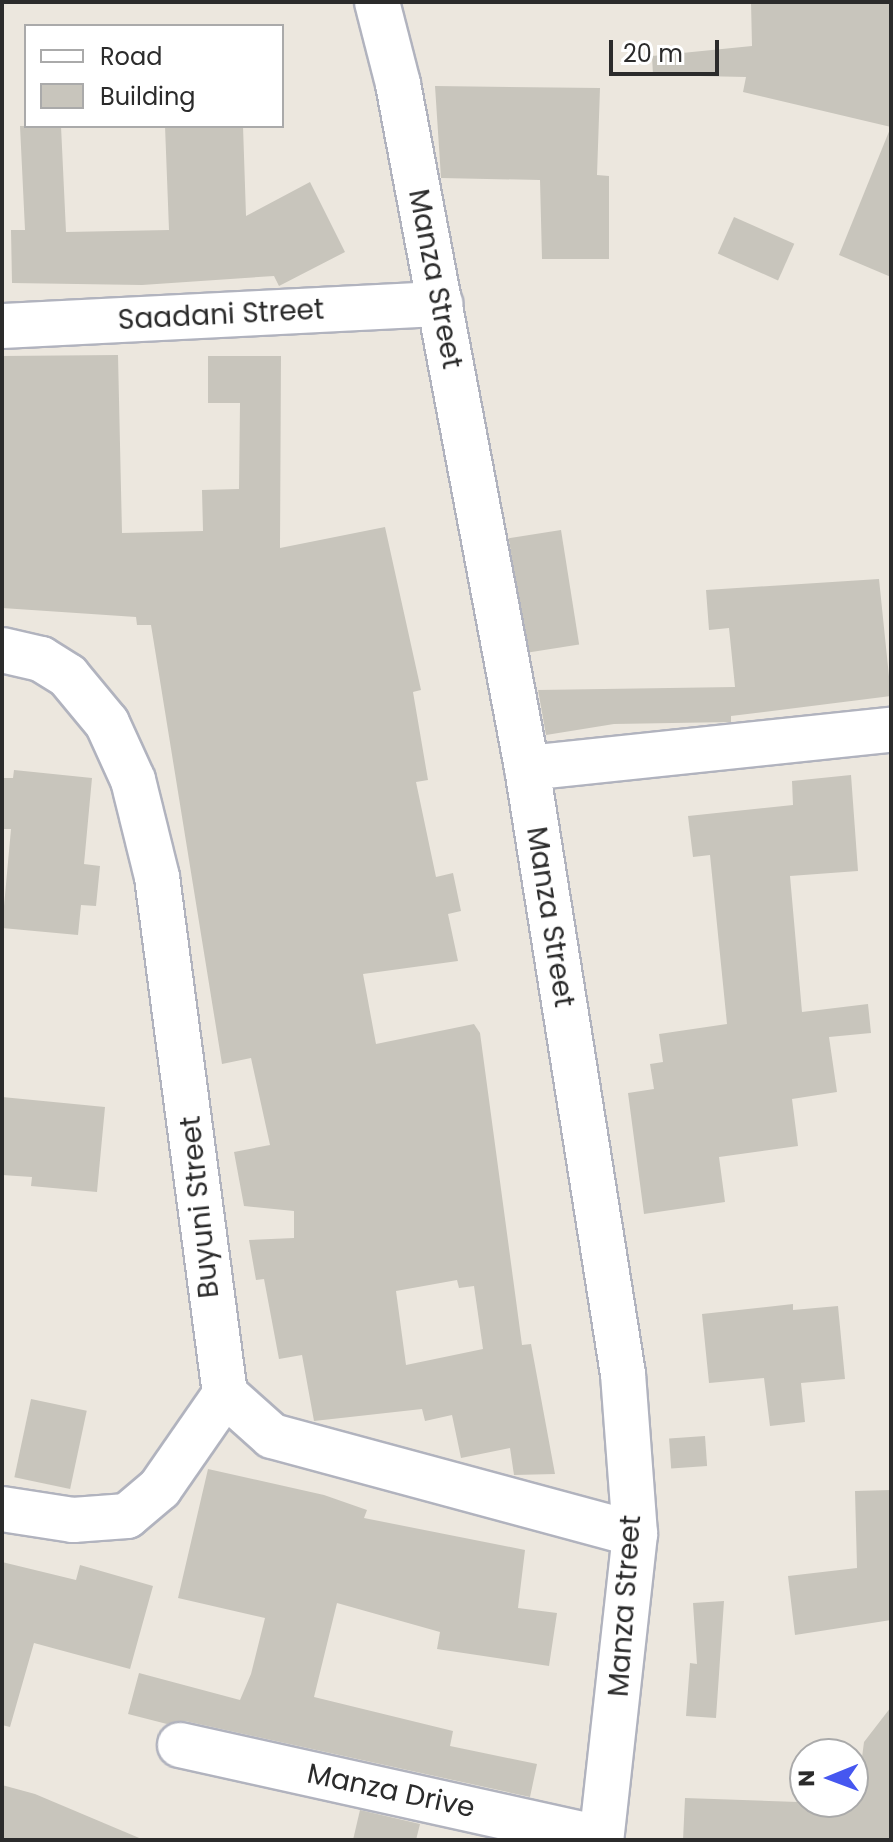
<!DOCTYPE html>
<html>
<head>
<meta charset="utf-8">
<style>
  body { margin:0 }
  #map { position:relative; width:893px; height:1842px; overflow:hidden; background:#ece7de; font-family:Poppins,sans-serif }
  div>[style] { position:absolute }
  .building>* { inset:0; background:#c8c5bc; transform-origin:0 0 }
  .roads { filter:drop-shadow(2px 0 #b1b3be) drop-shadow(-2px 0 #b1b3be) drop-shadow(0 2px #b1b3be) drop-shadow(0 -2px #b1b3be) }
  .minor>* { height:44px; margin:-22px; padding:0 22px; transform-origin:22px; border-radius:22px; background:#fff }
  span { translate:-50% -50%; white-space:nowrap; text-align:center; line-height:1.15; -webkit-text-stroke:6px #fff; paint-order:stroke }
  .street-label { font-size:28px; color:#2b2b2b }
  .frame { position:absolute; inset:0; border:4px solid #2b2b2b; pointer-events:none }
  .legend { position:absolute; left:24px; top:24px; width:260px; height:104px; box-sizing:border-box; background:#fff; border:2px solid #aaa; margin:0; padding:10px 14px; list-style:none; font-size:24px; color:#2b2b2b }
  .legend li { display:flex; align-items:center; gap:16px; height:40px }
  .legend b { width:40px; border:2px solid #aaa }
  .north { position:absolute; left:789px; top:1738px; width:80px; height:80px; box-sizing:border-box; background:#fff; border:2px solid #aaa; border-radius:50%; rotate:269deg; font-size:22px; font-weight:700; line-height:32px; text-align:center; color:#2b2b2b }
  .north::after { content:''; display:block; margin:auto; width:28px; height:36px; background:#4657f0; clip-path:polygon(50% 0,100% 100%,50% 72%,0 100%) }
  .scale { position:absolute; left:609px; top:40px; width:110px; height:36px; box-sizing:border-box; border:4px solid #2b2b2b; border-top:0; padding-left:10px; font-size:24px; line-height:28px; white-space:nowrap; color:#2b2b2b; -webkit-text-stroke:6px #fff; paint-order:stroke }
</style>
</head>
<body>
<div id="map">
  <div class="building">
    <i style="clip-path:polygon(751px 2px,891px 2px,891px 127px,743px 92px,746px 77px,653px 75px,652px 56px,752px 46px)"></i>
    <i style="clip-path:polygon(435px 86px,600px 88px,597px 175px,609px 176px,609px 259px,542px 259px,540px 180px,441px 178px)"></i>
    <i style="clip-path:polygon(20px 126px,61px 126px,66px 232px,169px 230px,165px 126px,243px 126px,246px 216px,310px 182px,345px 252px,279px 286px,274px 276px,142px 285px,12px 283px,11px 230px,25px 230px)"></i>
    <i style="clip-path:polygon(890px 129px,891px 129px,891px 277px,839px 255px)"></i>
    <i style="left:734px;top:217px;width:66px;height:40px;rotate:24deg"></i>
    <i style="clip-path:polygon(evenodd,118px 355px,122px 533px,203px 531px,202px 490px,239px 489px,240px 403px,208px 403px,208px 356px,281px 356px,280px 548px,385px 527px,421px 690px,413px 692px,428px 780px,416px 782px,436px 877px,453px 873px,461px 911px,448px 914px,458px 961px,363px 974px,376px 1044px,474px 1024px,480px 1033px,522px 1345px,531px 1344px,555px 1474px,514px 1475px,510px 1448px,461px 1458px,452px 1415px,425px 1421px,422px 1409px,314px 1421px,302px 1355px,279px 1359px,264px 1279px,256px 1280px,249px 1240px,294px 1238px,294px 1211px,244px 1206px,234px 1152px,270px 1145px,251px 1058px,222px 1064px,151px 625px,137px 625px,136px 617px,2px 608px,2px 356px,118px 355px,457px 1280px,459px 1288px,474px 1286px,483px 1349px,406px 1365px,396px 1291px,457px 1280px)"></i>
    <i style="left:561px;top:530px;width:116px;height:53px;rotate:81deg"></i>
    <i style="clip-path:polygon(879px 579px,891px 696px,731px 716px,731px 722px,614px 724px,546px 735px,538px 690px,735px 687px,729px 628px,709px 630px,706px 590px)"></i>
    <i style="clip-path:polygon(14px 770px,92px 778px,84px 864px,100px 866px,96px 906px,81px 905px,78px 935px,2px 928px,11px 829px,2px 829px,2px 778px,13px 778px)"></i>
    <i style="clip-path:polygon(851px 775px,858px 871px,790px 876px,802px 1012px,868px 1004px,871px 1033px,829px 1037px,837px 1092px,792px 1099px,798px 1146px,719px 1157px,725px 1202px,644px 1214px,628px 1093px,654px 1089px,650px 1064px,663px 1062px,659px 1034px,727px 1024px,710px 855px,693px 857px,688px 816px,793px 805px,792px 781px)"></i>
    <i style="clip-path:polygon(2px 1097px,105px 1107px,97px 1192px,31px 1186px,32px 1177px,2px 1175px)"></i>
    <i style="clip-path:polygon(793px 1304px,793px 1310px,838px 1306px,845px 1379px,801px 1383px,805px 1422px,770px 1426px,764px 1378px,709px 1383px,702px 1314px)"></i>
    <i style="left:31px;top:1399px;width:57px;height:80px;rotate:12deg"></i>
    <i style="left:705px;top:1436px;width:30px;height:36px;rotate:86deg"></i>
    <i style="clip-path:polygon(208px 1469px,324px 1495px,367px 1510px,364px 1518px,525px 1550px,518px 1608px,557px 1613px,549px 1666px,437px 1649px,440px 1632px,337px 1603px,314px 1697px,453px 1731px,450px 1746px,537px 1764px,530px 1797px,185px 1721px,167px 1724px,128px 1714px,139px 1673px,240px 1700px,251px 1674px,265px 1618px,178px 1598px)"></i>
    <i style="clip-path:polygon(891px 1490px,891px 1620px,795px 1635px,788px 1576px,857px 1568px,855px 1491px)"></i>
    <i style="clip-path:polygon(2px 1562px,76px 1580px,80px 1565px,153px 1586px,130px 1669px,34px 1643px,10px 1727px,2px 1725px)"></i>
    <i style="clip-path:polygon(724px 1601px,716px 1718px,686px 1716px,690px 1663px,697px 1664px,693px 1603px)"></i>
    <i style="clip-path:polygon(891px 1707px,891px 1840px,683px 1840px,685px 1798px,856px 1804px,864px 1742px)"></i>
    <i style="clip-path:polygon(2px 1785px,35px 1794px,144px 1840px,2px 1840px)"></i>
    <i style="clip-path:polygon(360px 1810px,420px 1824px,416px 1840px,353px 1840px)"></i>
  </div>
  <div class="roads">
    <div class="minor">
      <i style="left:377px;top:2px;width:85px;rotate:75.6deg"></i>
      <i style="left:398px;top:84px;width:696px;rotate:79.32deg"></i>
      <i style="left:527px;top:768px;width:614px;rotate:81deg"></i>
      <i style="left:623px;top:1374px;width:160px;rotate:85.7deg"></i>
      <i style="left:635px;top:1534px;width:308px;rotate:96.3deg"></i>
      <i style="left:2px;top:326px;width:439px;rotate:-2.9deg"></i>
      <i style="left:2px;top:650px;width:40px;rotate:13deg"></i>
      <i style="left:41px;top:659px;width:32px;rotate:32deg"></i>
      <i style="left:68px;top:676px;width:61px;rotate:50.3deg"></i>
      <i style="left:107px;top:723px;width:63px;rotate:65.5deg"></i>
      <i style="left:133px;top:780px;width:100px;rotate:76.1deg"></i>
      <i style="left:157px;top:877px;width:521px;rotate:82.51deg"></i>
      <i style="left:225px;top:1394px;width:63px;rotate:41.8deg"></i>
      <i style="left:272px;top:1436px;width:376px;rotate:15.1deg"></i>
      <i style="left:527px;top:768px;width:366px;rotate:-6deg"></i>
      <i style="left:2px;top:1509px;width:72px;rotate:8.8deg"></i>
      <i style="left:73px;top:1520px;width:54px;rotate:-4.2deg"></i>
      <i style="left:127px;top:1516px;width:43px;rotate:-40.3deg"></i>
      <i style="left:160px;top:1488px;width:114px;rotate:-55.3deg"></i>
      <i style="left:180px;top:1745px;width:431px;rotate:12.5deg"></i>
    </div>
  </div>
  <div class="street-label">
    <span style="left:435px;top:279px;rotate:79deg">Manza Street</span>
    <span style="left:221px;top:315px;rotate:-3deg">Saadani Street</span>
    <span style="left:550px;top:917px;rotate:81deg">Manza Street</span>
    <span style="left:200px;top:1207px;rotate:-96deg">Buyuni Street</span>
    <span style="left:625px;top:1606px;rotate:-86deg">Manza Street</span>
    <span style="left:391px;top:1791px;rotate:12deg">Manza Drive</span>
  </div>
  <div class="frame"></div>
  <ul class="legend">
  <li><b style="height:10px;background:#fff"></b>Road</li>
  <li><b style="height:22px;background:#c8c5bc"></b>Building</li>
  </ul>
  <div class="north">N</div>
  <div class="scale">20 m</div>
</div>
</body>
</html>
